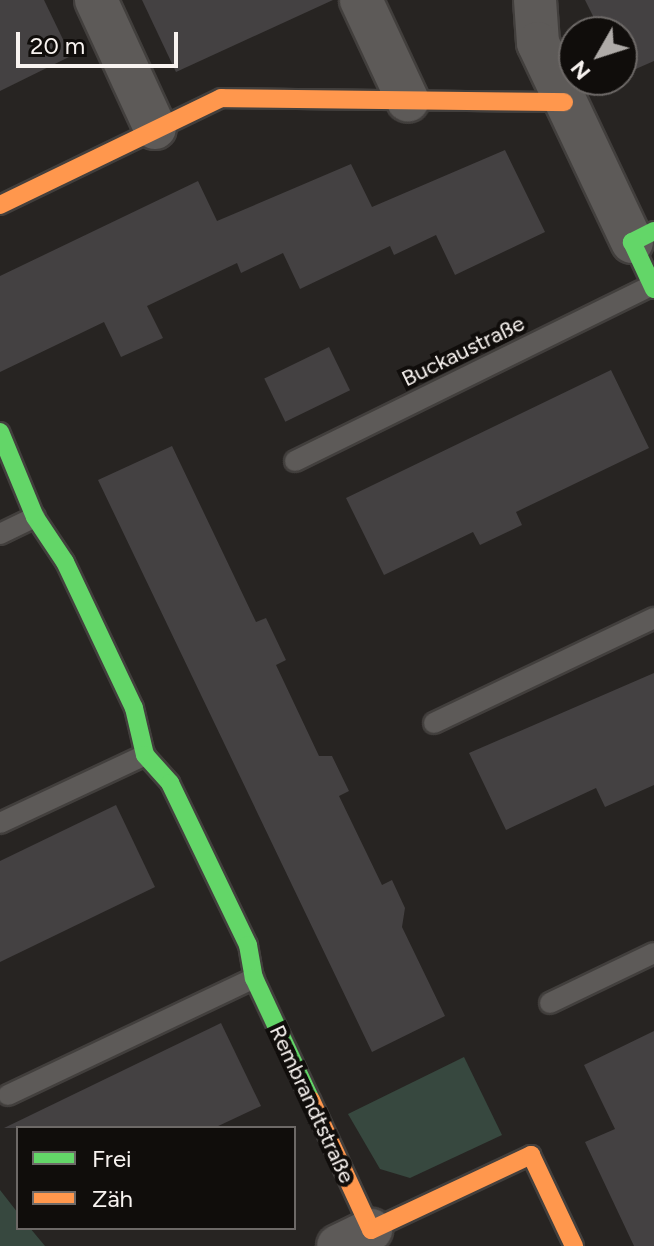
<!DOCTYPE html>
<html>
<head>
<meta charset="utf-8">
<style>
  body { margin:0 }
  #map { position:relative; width:654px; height:1246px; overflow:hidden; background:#272422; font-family:Figtree,sans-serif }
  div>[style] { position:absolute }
  .green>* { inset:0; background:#37483f }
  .building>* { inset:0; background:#444142; transform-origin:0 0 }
  .roads { filter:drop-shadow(2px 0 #423f3d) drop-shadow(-2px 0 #423f3d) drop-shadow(0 2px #423f3d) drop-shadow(0 -2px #423f3d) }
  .lane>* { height:20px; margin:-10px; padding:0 10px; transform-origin:10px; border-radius:10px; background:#5d5a58 }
  .street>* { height:42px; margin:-21px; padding:0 21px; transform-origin:21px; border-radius:21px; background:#5d5a58 }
  .fast>* { height:18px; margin:-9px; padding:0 9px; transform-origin:9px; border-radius:9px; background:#63d668 }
  .slow>* { height:18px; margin:-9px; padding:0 9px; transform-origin:9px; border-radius:9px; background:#ff974d }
  span { translate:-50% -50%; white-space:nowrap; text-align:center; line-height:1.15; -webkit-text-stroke:8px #100d0b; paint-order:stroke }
  .street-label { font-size:22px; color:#f8f3f0 }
  .legend { position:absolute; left:16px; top:1126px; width:280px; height:104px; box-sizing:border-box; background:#100d0b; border:2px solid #6d6967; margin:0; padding:10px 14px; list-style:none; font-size:24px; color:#f8f3f0 }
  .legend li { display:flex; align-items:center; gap:16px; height:40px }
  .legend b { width:40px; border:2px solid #6d6967 }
  .north { position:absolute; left:558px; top:16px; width:80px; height:80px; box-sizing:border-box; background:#100d0b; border:2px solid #6d6967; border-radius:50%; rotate:231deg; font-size:22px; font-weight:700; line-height:32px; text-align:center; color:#f8f3f0 }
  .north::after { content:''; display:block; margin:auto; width:28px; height:36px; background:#afaba8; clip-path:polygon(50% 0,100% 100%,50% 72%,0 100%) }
  .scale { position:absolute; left:16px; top:32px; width:162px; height:36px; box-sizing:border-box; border:4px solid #f8f3f0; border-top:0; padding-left:10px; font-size:24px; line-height:28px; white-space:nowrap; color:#f8f3f0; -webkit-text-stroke:6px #100d0b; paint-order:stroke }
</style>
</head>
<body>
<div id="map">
  <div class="green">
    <i style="clip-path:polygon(464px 1057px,502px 1135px,410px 1178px,380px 1169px,348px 1114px)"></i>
    <i style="clip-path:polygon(0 1190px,18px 1213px,18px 1228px,30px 1228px,45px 1246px,0 1246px)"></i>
  </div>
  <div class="building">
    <i style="clip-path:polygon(0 0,44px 0,71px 56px,0 91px)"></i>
    <i style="clip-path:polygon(142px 0,333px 0,176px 72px)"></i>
    <i style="clip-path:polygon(585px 0,654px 0,654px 61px,622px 75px,622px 32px,601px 32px)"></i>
    <i style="clip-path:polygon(505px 150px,545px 232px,455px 275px,436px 235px,394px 255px,390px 246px,300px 289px,283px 253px,241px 273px,237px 263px,147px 306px,163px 338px,121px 357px,104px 322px,0 372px,0 276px,198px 181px,217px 221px,351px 164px,372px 207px)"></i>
    <i style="left:329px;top:347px;width:48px;height:72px;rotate:64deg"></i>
    <i style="clip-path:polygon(611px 370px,649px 448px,516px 512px,522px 525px,480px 545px,473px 532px,384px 575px,346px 498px)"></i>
    <i style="clip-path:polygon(172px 446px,256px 622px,266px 618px,286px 660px,276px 665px,319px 756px,332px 756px,349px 791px,339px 796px,382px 885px,392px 880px,405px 908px,402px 927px,445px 1016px,372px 1052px,98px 480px)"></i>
    <i style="clip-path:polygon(654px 673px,654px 785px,605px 807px,596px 788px,506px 830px,469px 753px)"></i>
    <i style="clip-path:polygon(116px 805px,155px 887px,0 962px,0 861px)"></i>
    <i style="clip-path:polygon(221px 1023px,261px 1106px,214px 1128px,4px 1128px)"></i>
    <i style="clip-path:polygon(654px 1031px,654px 1246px,634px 1246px,585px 1142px,615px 1129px,584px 1065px)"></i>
  </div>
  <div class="roads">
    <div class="lane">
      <i style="left:295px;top:461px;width:398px;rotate:-26.2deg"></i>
      <i style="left:0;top:534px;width:39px;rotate:-26deg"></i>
      <i style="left:434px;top:723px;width:244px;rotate:-25.5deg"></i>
      <i style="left:0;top:823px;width:160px;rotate:-25.1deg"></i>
      <i style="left:550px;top:1003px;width:115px;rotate:-25.7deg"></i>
      <i style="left:8px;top:1095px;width:272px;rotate:-25.4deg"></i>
    </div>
    <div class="street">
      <i style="left:96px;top:0;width:141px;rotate:65.3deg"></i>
      <i style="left:361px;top:0;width:111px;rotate:65deg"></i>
      <i style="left:535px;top:0;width:43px;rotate:86deg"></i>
      <i style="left:538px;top:43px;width:220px;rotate:64.7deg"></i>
      <i style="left:338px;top:1246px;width:37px;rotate:-26deg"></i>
    </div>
    <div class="fast">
      <i style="left:654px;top:231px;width:25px;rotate:153deg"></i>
      <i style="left:632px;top:242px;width:52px;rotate:64.9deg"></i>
      <i style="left:0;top:432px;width:92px;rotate:67.6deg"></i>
      <i style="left:35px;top:517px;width:54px;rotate:56.3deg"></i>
      <i style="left:65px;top:562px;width:161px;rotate:64.7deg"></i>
      <i style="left:134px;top:708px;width:48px;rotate:76.8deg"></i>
      <i style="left:145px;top:755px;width:38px;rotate:48deg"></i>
      <i style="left:170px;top:783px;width:180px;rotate:64.3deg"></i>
      <i style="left:248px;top:945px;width:34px;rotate:80deg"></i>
      <i style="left:254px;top:978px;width:135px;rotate:65deg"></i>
    </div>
    <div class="slow">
      <i style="left:0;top:205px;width:246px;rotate:-25.8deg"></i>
      <i style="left:221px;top:98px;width:343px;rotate:0.7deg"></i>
      <i style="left:311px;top:1100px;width:143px;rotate:65.2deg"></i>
      <i style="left:371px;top:1230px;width:177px;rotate:-25.1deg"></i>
      <i style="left:531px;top:1155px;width:101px;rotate:64.7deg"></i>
    </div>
  </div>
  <div class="street-label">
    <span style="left:463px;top:351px;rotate:-26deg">Buckaustraße</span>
    <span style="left:312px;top:1104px;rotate:65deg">Rembrandtstraße</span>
  </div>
  <ul class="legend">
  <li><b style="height:10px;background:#63d668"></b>Frei</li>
  <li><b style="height:10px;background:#ff974d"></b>Zäh</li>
  </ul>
  <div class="north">N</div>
  <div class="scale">20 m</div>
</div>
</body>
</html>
